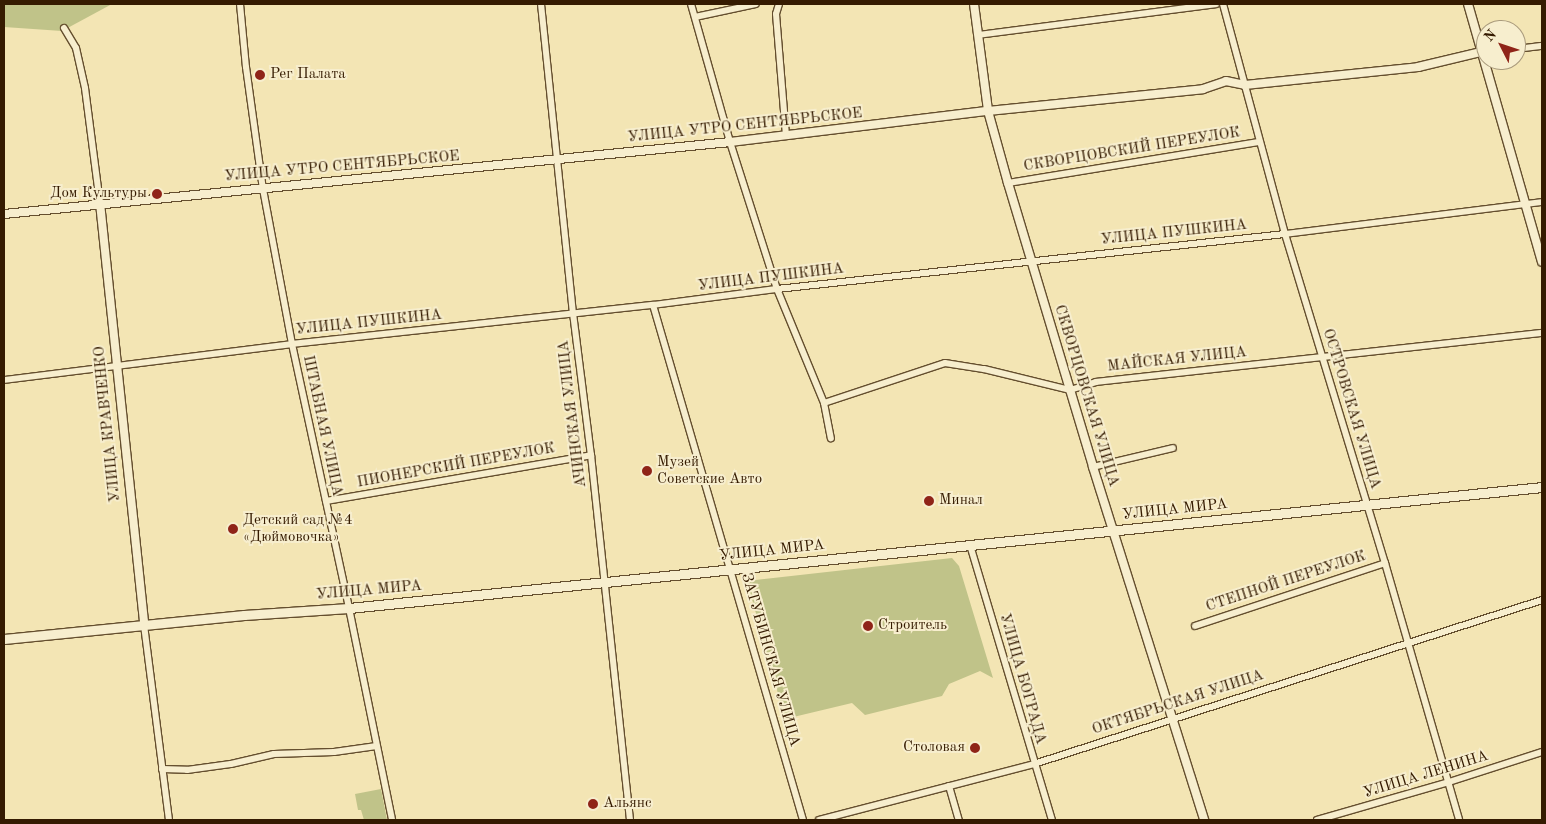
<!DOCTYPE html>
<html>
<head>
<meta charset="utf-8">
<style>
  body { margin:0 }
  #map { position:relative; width:1546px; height:824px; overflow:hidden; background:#f3e5b4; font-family:"Old Standard TT",serif }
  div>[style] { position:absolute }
  .green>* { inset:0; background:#c0c389 }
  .roads { filter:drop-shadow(1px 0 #644e2e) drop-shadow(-1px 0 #644e2e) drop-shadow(0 1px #644e2e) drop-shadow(0 -1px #644e2e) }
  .minor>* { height:6px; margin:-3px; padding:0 3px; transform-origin:3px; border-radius:3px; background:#f7eece }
  .tertiary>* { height:8px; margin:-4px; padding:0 4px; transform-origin:4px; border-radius:4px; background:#f7eece }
  .secondary>* { height:9px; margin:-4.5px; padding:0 4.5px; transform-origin:4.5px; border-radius:4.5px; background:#f7eece }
  .dots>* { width:14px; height:14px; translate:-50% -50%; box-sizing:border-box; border:2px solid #f7eece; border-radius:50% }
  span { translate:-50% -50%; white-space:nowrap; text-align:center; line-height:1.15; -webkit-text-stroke:4px #f7eece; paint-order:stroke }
  .poi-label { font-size:15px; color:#351b01 }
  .left { translate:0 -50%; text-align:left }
  .right { translate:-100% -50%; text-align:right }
  .street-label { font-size:15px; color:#351b01 }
  .frame { position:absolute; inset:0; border:5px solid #351b01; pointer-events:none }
  .north { position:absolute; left:1476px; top:20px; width:50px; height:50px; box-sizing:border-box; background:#f7eece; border:1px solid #a99a7c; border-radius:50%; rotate:311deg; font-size:14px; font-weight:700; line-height:20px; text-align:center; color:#351b01 }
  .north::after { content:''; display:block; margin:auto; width:18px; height:22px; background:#8f2418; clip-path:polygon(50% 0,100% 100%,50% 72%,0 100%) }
</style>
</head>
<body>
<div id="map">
  <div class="green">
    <i style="clip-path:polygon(4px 4px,112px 4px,62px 31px,4px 27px)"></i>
    <i style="clip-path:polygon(952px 558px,959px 566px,993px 678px,980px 671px,949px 684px,942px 696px,865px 715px,852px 703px,785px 719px,747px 581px)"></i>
    <i style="clip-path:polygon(381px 789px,387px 820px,364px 820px,361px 810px,358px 810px,355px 794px)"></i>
  </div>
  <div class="roads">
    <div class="minor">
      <i style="left:240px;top:4px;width:63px;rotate:84.6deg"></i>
      <i style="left:246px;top:67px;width:123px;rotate:82.1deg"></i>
      <i style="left:263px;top:189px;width:158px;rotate:79.4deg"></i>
      <i style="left:292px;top:344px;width:270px;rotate:77.8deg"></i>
      <i style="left:349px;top:608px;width:216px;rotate:78.5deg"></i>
      <i style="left:541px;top:4px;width:311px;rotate:84.1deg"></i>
      <i style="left:573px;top:313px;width:143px;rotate:82.8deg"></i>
      <i style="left:591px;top:455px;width:367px;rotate:83.9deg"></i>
      <i style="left:691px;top:4px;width:143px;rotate:74.2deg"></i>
      <i style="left:730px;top:142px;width:154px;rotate:72.3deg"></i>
      <i style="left:777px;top:289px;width:123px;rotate:67.6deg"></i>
      <i style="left:824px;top:403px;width:36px;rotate:79deg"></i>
      <i style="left:779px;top:4px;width:10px;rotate:107deg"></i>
      <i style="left:776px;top:14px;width:121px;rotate:85.3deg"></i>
      <i style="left:1223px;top:4px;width:238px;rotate:74.9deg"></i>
      <i style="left:1285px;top:234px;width:344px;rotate:73.1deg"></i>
      <i style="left:1385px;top:563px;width:267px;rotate:73.9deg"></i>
      <i style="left:695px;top:17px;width:62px;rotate:-12deg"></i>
      <i style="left:64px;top:28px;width:23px;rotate:59deg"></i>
      <i style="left:76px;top:48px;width:41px;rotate:77.3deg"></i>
      <i style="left:85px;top:88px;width:116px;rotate:82.6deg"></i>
      <i style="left:978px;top:35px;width:240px;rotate:-7.4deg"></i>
      <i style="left:1516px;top:49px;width:26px;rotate:-7deg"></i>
      <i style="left:1008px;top:183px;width:254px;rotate:-9.3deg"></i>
      <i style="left:653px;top:305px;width:536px;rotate:73.76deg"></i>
      <i style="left:4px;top:380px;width:290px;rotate:-7.1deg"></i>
      <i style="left:292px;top:344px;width:363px;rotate:-6.2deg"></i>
      <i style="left:653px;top:305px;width:125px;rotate:-7.4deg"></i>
      <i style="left:777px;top:289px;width:511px;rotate:-6.18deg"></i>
      <i style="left:1285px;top:234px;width:259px;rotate:-7.1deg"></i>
      <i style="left:824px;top:403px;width:127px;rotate:-18.3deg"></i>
      <i style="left:945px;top:363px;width:39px;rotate:9deg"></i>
      <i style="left:984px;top:369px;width:89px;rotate:13.7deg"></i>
      <i style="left:1070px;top:390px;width:27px;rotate:-17deg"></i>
      <i style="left:1096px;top:382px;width:449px;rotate:-6.3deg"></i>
      <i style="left:1093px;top:467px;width:82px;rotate:-13.4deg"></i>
      <i style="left:326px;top:501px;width:269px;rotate:-9.8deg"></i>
      <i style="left:970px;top:545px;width:287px;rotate:73.4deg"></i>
      <i style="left:144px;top:625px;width:197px;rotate:82.7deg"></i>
      <i style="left:1195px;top:626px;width:200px;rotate:-18.3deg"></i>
      <i style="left:162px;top:769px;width:25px;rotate:2deg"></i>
      <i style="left:187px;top:770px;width:44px;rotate:-7.8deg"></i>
      <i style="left:231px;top:764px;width:44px;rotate:-13.1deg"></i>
      <i style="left:274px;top:754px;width:60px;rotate:-1.9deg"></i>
      <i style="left:334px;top:752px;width:43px;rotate:-7.9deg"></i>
      <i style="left:949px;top:786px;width:35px;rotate:74deg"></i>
      <i style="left:819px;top:820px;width:222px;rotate:-14.6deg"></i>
      <i style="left:1034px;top:764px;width:534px;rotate:-17.89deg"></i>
      <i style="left:1317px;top:820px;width:137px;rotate:-16.1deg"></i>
      <i style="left:1449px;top:782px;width:98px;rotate:-17.9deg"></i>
    </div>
    <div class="tertiary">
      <i style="left:974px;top:4px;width:108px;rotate:82.5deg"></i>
      <i style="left:988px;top:111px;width:75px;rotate:74.5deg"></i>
      <i style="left:1008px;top:183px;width:296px;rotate:73.3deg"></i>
      <i style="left:1093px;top:467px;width:370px;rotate:72.5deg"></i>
      <i style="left:1468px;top:4px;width:268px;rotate:74deg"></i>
      <i style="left:100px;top:203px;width:424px;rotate:84deg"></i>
      <i style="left:4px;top:214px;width:730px;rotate:-5.66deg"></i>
      <i style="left:730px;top:142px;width:260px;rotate:-6.9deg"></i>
      <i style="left:988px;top:111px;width:216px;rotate:-5.8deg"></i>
      <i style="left:1203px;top:89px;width:24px;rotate:-19deg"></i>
      <i style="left:1226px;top:81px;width:19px;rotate:12deg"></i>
      <i style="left:1245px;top:85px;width:174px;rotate:-5.9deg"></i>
      <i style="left:1418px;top:67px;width:65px;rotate:-13.4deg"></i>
    </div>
    <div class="secondary">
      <i style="left:4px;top:639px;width:241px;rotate:-5.7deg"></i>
      <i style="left:244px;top:615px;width:105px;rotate:-3.8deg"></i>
      <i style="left:349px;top:608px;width:1199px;rotate:-5.79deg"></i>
    </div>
  </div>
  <div class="dots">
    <i style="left:260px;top:75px;background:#8f2418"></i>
    <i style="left:157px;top:194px;background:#8f2418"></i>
    <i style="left:647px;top:471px;background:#8f2418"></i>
    <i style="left:929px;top:501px;background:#8f2418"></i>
    <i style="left:233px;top:529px;background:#8f2418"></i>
    <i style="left:868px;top:626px;background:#8f2418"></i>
    <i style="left:975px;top:748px;background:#8f2418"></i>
    <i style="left:593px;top:804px;background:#8f2418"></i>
  </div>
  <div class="poi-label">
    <span class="left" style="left:270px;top:75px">Рег Палата</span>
    <span class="right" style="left:147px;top:194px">Дом Культуры</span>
    <span class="left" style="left:657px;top:471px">Музей<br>Советские Авто</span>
    <span class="left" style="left:939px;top:501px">Минал</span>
    <span class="left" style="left:243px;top:529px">Детский сад №4<br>«Дюймовочка»</span>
    <span class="left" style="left:878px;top:626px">Строитель</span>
    <span class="right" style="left:965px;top:748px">Столовая</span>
    <span class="left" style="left:603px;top:804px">Альянс</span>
  </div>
  <div class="street-label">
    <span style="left:745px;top:126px;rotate:-6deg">УЛИЦА УТРО СЕНТЯБРЬСКОЕ</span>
    <span style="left:1132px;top:150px;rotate:-9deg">СКВОРЦОВСКИЙ ПЕРЕУЛОК</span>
    <span style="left:342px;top:167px;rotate:-5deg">УЛИЦА УТРО СЕНТЯБРЬСКОЕ</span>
    <span style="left:1174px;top:233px;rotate:-6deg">УЛИЦА ПУШКИНА</span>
    <span style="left:771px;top:278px;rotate:-7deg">УЛИЦА ПУШКИНА</span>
    <span style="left:369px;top:323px;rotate:-6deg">УЛИЦА ПУШКИНА</span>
    <span style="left:1177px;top:360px;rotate:-6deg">МАЙСКАЯ УЛИЦА</span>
    <span style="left:1086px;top:396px;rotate:73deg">СКВОРЦОВСКАЯ УЛИЦА</span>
    <span style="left:1351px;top:409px;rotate:73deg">ОСТРОВСКАЯ УЛИЦА</span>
    <span style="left:573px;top:414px;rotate:-97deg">АЧИНСКАЯ УЛИЦА</span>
    <span style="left:108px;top:424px;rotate:-96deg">УЛИЦА КРАВЧЕНКО</span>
    <span style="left:322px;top:426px;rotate:78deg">ШТАБНАЯ УЛИЦА</span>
    <span style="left:456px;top:466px;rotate:-10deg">ПИОНЕРСКИЙ ПЕРЕУЛОК</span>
    <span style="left:1175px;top:510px;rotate:-6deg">УЛИЦА МИРА</span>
    <span style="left:772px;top:551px;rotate:-6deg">УЛИЦА МИРА</span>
    <span style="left:1286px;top:582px;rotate:-18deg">СТЕПНОЙ ПЕРЕУЛОК</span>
    <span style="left:369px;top:591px;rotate:-5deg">УЛИЦА МИРА</span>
    <span style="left:770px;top:660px;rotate:74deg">ЗАТУБИНСКАЯ УЛИЦА</span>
    <span style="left:1022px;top:679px;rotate:74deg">УЛИЦА БОГРАДА</span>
    <span style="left:1178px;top:703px;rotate:-18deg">ОКТЯБРЬСКАЯ УЛИЦА</span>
    <span style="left:1426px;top:775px;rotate:-17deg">УЛИЦА ЛЕНИНА</span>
  </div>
  <div class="frame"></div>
  <div class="north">N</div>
</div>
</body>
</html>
